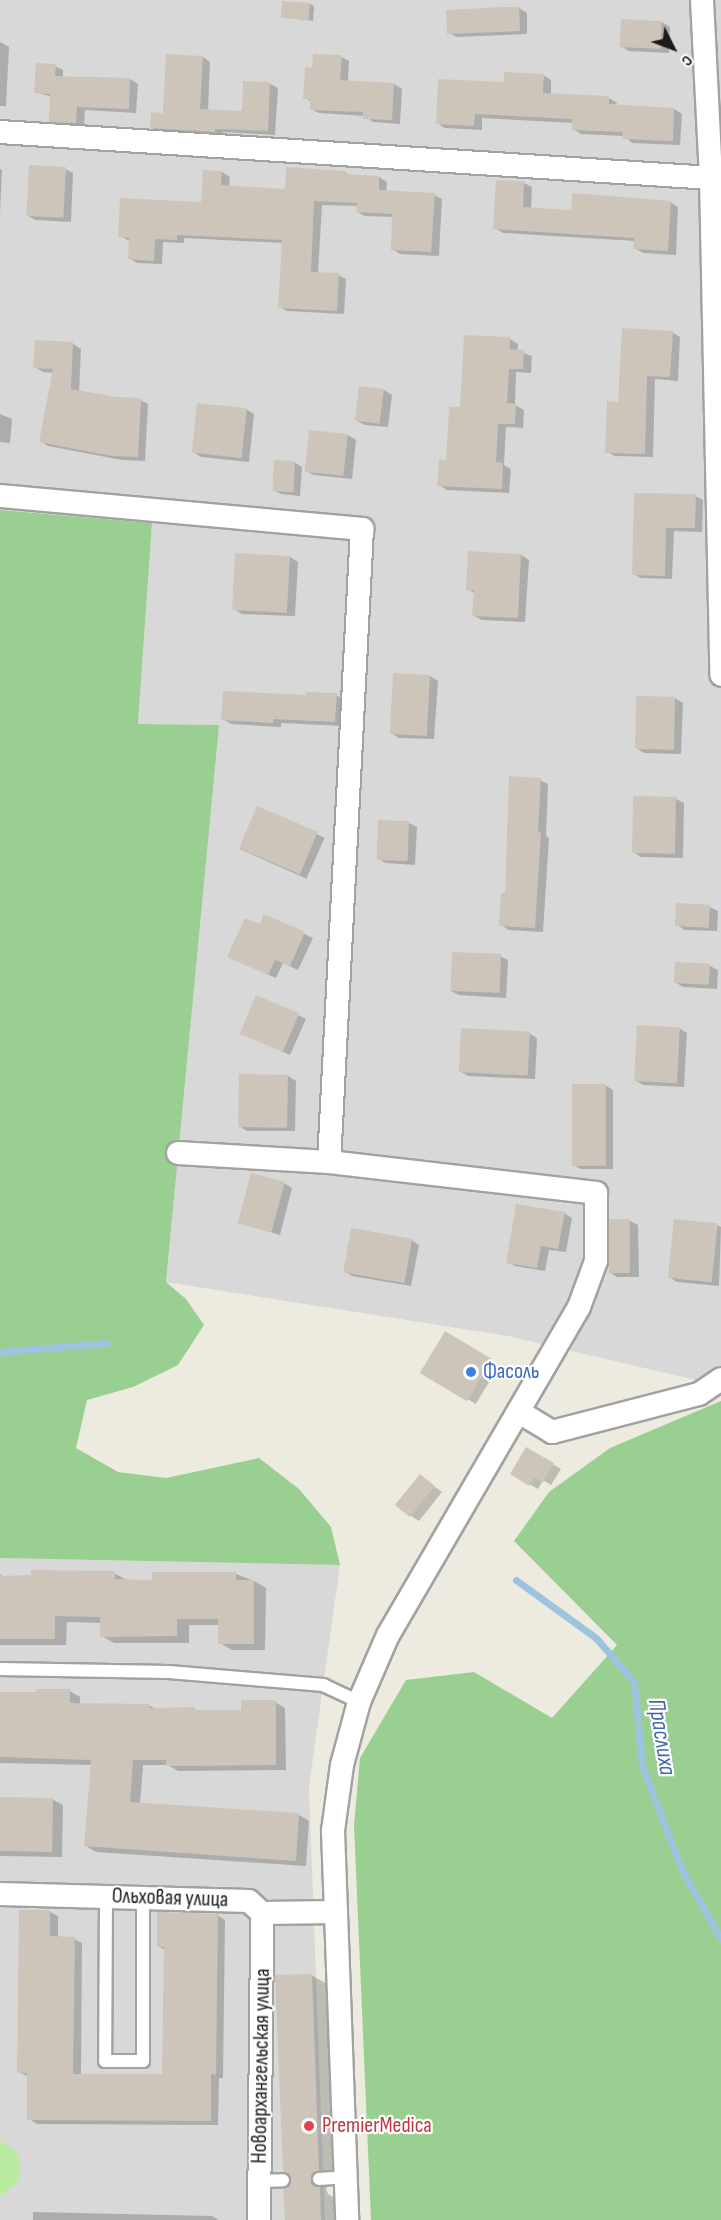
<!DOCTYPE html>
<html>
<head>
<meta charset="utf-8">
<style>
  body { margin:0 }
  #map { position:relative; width:721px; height:2220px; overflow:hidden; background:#edebdf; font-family:"Sofia Sans Condensed",sans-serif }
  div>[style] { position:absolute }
  .residential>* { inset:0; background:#d9d8d8 }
  .grass>* { inset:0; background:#b9eca1 }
  .forest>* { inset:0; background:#99cf91 }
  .shadow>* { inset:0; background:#0003; transform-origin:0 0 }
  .stream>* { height:7px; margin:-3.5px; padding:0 3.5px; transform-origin:3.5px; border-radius:3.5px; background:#9cc4de }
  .building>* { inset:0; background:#cdc5b9; transform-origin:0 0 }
  .roads { filter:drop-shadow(2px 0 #a2a2a2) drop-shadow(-2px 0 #a2a2a2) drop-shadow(0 2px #a2a2a2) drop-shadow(0 -2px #a2a2a2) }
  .lane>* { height:12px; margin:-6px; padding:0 6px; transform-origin:6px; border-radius:6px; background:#fff }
  .street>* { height:22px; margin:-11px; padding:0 11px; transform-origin:11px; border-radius:11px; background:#fff }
  .dots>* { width:16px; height:16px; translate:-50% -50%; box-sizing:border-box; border:3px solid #fff; border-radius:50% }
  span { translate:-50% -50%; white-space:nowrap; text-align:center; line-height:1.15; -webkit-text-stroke:4.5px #fff; paint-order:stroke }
  .shop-label { font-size:22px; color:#366cbe }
  .left { translate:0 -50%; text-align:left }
  .street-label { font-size:22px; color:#1b1b1b }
  .health-label { font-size:22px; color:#be3a42 }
  .water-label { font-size:24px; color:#4367ae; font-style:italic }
  .north { position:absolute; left:643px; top:18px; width:60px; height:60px; -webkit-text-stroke:4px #fff; paint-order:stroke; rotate:132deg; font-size:16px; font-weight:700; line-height:24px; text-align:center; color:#1b1b1b }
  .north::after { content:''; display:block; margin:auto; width:21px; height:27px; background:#1b1b1b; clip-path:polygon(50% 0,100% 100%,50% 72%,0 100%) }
</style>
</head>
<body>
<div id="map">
  <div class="residential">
    <i style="clip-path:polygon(0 0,721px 0,721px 1386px,508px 1336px,166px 1282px,218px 725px,138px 724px,152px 523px,0 510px)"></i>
    <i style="clip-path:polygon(0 1558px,340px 1565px,309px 1787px,325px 2220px,0 2220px)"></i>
  </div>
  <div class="grass">
    <i style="clip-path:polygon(0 2140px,15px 2151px,20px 2161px,20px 2173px,16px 2184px,0 2196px)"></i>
  </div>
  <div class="forest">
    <i style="clip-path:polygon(0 510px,152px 523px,138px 724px,219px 725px,166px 1282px,186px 1299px,204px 1325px,178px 1365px,133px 1387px,87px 1400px,76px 1448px,118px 1472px,166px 1478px,259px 1458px,299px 1489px,331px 1527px,340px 1565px,0 1558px)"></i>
    <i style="clip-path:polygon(721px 1401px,721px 2220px,371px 2220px,354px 1825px,360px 1758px,406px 1680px,474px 1672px,552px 1718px,617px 1645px,514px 1541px,549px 1492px,610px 1448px)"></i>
  </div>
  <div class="shadow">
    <i style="clip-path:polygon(310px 4px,314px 6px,313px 21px,283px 17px)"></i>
    <i style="clip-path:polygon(519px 8px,527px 13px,527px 34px,457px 37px,449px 33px)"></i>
    <i style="clip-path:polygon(662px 22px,670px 27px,669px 53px,629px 51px,621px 46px)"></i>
    <i style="clip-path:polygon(0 42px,9px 47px,6px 106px,0 106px)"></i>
    <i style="clip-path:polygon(203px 57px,210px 62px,208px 111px,243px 113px,244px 82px,270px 84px,278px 88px,275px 135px,223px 132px,222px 136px,159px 132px,151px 127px,165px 115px)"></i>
    <i style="clip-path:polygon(341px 57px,349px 61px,348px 82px,394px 84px,402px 89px,400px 124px,373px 122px,365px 116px,319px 113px,311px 109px,312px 102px,305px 98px,313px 69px)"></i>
    <i style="clip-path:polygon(55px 66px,63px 70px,63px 77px,130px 79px,138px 84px,136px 113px,85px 110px,84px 127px,58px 125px,50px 121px,52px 97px,36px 92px)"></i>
    <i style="clip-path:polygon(543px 75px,551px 80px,551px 95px,609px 98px,617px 103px,616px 106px,674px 109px,682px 114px,680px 145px,632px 143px,624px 136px,581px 134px,573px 129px,574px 123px,482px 118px,482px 130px,445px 128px,437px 123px,505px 84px)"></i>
    <i style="clip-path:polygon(0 169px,2px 170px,0 214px)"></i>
    <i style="clip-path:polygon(65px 169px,73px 173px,71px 222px,36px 220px,28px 216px)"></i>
    <i style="clip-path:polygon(222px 172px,230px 177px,229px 187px,286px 190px,345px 172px,351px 176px,379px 177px,387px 182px,386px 192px,434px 195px,442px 199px,439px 256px,400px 254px,392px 249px,394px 217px,365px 216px,358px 212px,358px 206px,322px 205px,318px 274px,338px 275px,346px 279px,344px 314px,287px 311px,280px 307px,283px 243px,184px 238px,184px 243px,163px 242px,162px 264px,137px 263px,129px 258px,130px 241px,120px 236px,202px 203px)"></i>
    <i style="clip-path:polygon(524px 183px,532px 187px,531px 209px,572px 211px,670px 202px,678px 207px,676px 255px,643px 253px,635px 248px,635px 241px,503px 233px,495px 228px)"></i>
    <i style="clip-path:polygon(672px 332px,680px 337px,678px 381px,655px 379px,653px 457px,615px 456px,607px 452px,620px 403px)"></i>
    <i style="clip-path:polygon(510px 339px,518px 344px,517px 351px,532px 356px,531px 373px,516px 372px,515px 405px,524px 410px,523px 428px,506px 427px,504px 465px,511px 469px,509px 493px,447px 490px,439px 485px,462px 409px)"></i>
    <i style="clip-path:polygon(73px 344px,81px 349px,79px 392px,116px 399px,140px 400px,148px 404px,145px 461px,122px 460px,48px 446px,40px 441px,53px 373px,43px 372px,35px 367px)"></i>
    <i style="clip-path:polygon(384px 390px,392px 395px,388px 427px,365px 425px,357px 421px)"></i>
    <i style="clip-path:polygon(246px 409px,254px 414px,249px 462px,201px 457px,193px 452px)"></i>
    <i style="clip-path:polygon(0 414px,12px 419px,10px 443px,0 442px)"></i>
    <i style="clip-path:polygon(348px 435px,356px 440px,352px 479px,314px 475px,306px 471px)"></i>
    <i style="clip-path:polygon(294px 462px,302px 467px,300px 496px,281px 494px,273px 490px)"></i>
    <i style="clip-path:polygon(635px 494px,695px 496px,703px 500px,702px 532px,674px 531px,672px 579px,641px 578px,633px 574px)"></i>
    <i style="clip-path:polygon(521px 555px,529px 560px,525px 622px,482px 620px,474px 616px,475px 594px,468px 589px)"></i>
    <i style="clip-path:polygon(290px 557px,298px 562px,295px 616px,242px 614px,234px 609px)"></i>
    <i style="clip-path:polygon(430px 676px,438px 681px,434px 739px,399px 738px,391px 733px)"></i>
    <i style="clip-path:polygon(336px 695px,344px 700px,343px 726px,281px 723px,281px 727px,231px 724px,223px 719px,307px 697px)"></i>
    <i style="clip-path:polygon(675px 698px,683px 703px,681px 754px,644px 753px,636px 748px)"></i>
    <i style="clip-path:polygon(540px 780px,548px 784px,546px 836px,549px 838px,543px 932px,509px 930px,501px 925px,506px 894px)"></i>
    <i style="clip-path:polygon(676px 799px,684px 803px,683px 858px,641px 857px,633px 852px)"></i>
    <i style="left:258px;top:808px;width:73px;height:45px;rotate:24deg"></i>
    <i style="clip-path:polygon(409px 823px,417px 827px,415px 865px,386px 863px,378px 859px)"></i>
    <i style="clip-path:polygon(710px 907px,718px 911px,717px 931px,685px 930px,677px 925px)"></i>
    <i style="clip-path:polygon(265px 916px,313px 938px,298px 970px,283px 963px,276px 978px,237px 961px)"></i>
    <i style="clip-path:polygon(500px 956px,508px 960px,506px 998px,459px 995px,451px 991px)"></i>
    <i style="clip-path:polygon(710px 966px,718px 970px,717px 989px,683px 987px,675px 982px)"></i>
    <i style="clip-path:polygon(298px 1015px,306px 1019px,290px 1055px,249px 1037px)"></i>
    <i style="clip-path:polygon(679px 1028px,687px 1033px,684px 1087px,643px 1085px,635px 1080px)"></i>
    <i style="clip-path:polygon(529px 1033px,537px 1038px,535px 1079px,468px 1076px,460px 1071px)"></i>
    <i style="clip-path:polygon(240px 1075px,288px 1076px,296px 1081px,295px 1131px,247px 1131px,239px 1126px)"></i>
    <i style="clip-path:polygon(605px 1085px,613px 1090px,613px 1169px,581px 1169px,573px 1165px)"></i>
    <i style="clip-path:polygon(284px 1183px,292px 1188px,280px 1235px,241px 1223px)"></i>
    <i style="clip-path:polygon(564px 1213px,572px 1218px,566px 1252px,549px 1250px,545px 1271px,515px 1266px,508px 1262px)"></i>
    <i style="clip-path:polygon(630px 1221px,638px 1225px,639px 1277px,617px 1277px,609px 1272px)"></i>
    <i style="clip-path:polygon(717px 1225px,721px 1227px,719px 1286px,677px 1282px,669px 1277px)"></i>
    <i style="clip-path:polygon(411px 1240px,419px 1245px,411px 1286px,352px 1276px,344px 1271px)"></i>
    <i style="left:445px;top:1333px;width:63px;height:45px;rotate:31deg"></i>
    <i style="clip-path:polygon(527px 1449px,561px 1469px,551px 1485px,543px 1480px,538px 1489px,512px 1474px)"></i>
    <i style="clip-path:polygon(420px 1476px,442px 1492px,419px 1521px,411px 1516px)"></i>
    <i style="clip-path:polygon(114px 1573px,127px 1580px,154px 1581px,236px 1574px,254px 1581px,266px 1588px,265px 1650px,232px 1650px,220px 1643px,220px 1625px,189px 1625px,189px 1643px,114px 1643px,102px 1636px,102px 1623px,67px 1622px,66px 1645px,0 1645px,0 1574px,2px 1577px)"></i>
    <i style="clip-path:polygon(70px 1691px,80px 1697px,80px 1705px,148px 1705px,156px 1709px,242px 1711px,275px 1702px,285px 1708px,286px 1770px,178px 1771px,168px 1765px,143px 1765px,140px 1804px,299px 1815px,309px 1821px,306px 1866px,96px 1852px,86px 1846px,92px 1765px,0 1763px,0 1694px)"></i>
    <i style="clip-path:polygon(0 1798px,52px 1799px,63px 1805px,62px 1857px,0 1856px)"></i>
    <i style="clip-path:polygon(21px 1912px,50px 1912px,58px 1916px,58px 1938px,74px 1939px,82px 1943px,81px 2075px,164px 2075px,165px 1950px,158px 1946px,217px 1915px,225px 1920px,223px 2078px,219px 2078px,218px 2125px,37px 2124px,29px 2119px,29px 2077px,19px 2072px)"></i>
    <i style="clip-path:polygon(311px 1975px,327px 1984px,334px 2179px,330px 2181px,326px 2189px,328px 2194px,335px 2198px,336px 2220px,286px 2220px,293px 2181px)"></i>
    <i style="clip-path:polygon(33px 2212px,212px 2216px,219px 2220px,33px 2220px)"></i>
  </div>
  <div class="stream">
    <i style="left:0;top:1352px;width:107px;rotate:-4.8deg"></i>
    <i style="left:516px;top:1580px;width:99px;rotate:35.9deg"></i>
    <i style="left:596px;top:1638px;width:58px;rotate:49.2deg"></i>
    <i style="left:634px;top:1682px;width:84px;rotate:84.6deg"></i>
    <i style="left:642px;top:1766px;width:111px;rotate:69deg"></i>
    <i style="left:682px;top:1870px;width:79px;rotate:60.5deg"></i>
  </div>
  <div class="building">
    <i style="left:282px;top:1px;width:28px;height:17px;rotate:4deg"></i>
    <i style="clip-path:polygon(503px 7px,519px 7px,520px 31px,447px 34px,446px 10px)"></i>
    <i style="left:621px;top:19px;width:41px;height:28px;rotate:3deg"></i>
    <i style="clip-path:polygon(166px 54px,203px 56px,200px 109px,242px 111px,243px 81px,270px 82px,268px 131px,215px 129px,215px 132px,150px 128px,151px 112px,163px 113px)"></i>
    <i style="clip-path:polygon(313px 54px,342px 55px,340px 80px,394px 83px,392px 120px,363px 119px,363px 112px,310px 110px,310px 99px,303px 99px,305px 67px,312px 68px)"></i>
    <i style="clip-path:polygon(36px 63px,56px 64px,55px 76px,130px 78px,129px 109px,77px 107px,76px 123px,49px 122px,50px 94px,34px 93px)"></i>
    <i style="clip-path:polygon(504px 72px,544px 74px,543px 93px,609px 96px,609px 104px,674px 108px,673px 141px,622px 139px,623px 132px,572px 130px,572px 119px,475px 114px,474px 126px,436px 124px,438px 79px,504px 82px)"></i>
    <i style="left:29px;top:165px;width:37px;height:51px;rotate:3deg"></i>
    <i style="clip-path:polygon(286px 167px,345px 171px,345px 174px,379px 176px,379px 190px,435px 193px,431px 252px,391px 250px,392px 214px,356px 212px,357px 203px,314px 201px,311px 272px,339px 273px,337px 311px,278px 308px,282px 240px,177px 235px,177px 240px,155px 239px,154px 261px,128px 259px,129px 238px,118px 237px,120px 198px,201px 202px,203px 170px,222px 171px,221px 185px,285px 189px)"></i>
    <i style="clip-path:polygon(496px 180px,524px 181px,523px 207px,571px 210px,572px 193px,671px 201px,668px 251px,633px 249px,634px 238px,493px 229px)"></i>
    <i style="clip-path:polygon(622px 328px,673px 331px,670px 377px,647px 376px,645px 454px,605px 453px,607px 401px,618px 402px)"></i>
    <i style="clip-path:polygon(464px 335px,510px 337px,510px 349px,524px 350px,523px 369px,509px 369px,507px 403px,516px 404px,515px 424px,498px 424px,496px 462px,503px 463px,502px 489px,437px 486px,439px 459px,446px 460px,449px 407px,460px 407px)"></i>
    <i style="clip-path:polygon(35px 340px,73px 342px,71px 389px,116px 397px,141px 398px,138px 457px,112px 456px,39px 442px,53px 369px,33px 368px)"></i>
    <i style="left:359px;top:386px;width:25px;height:35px;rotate:7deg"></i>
    <i style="left:197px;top:403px;width:50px;height:50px;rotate:6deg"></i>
    <i style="left:309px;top:430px;width:39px;height:42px;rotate:6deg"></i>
    <i style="left:274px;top:460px;width:21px;height:31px;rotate:3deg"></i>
    <i style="clip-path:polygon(634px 493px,696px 494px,695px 528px,666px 528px,665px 576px,632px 575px)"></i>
    <i style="clip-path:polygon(468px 551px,521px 554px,518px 618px,472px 616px,474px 591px,466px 590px)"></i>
    <i style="left:235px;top:553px;width:55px;height:57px;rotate:3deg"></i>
    <i style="left:393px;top:673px;width:37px;height:61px;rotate:3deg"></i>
    <i style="clip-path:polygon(223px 691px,306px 695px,306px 692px,337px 693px,335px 722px,274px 719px,273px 723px,221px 720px)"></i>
    <i style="left:636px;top:696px;width:39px;height:53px;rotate:1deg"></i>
    <i style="clip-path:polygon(509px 776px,541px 778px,538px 832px,541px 832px,535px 928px,499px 926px,501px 893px,505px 893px)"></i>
    <i style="left:633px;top:796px;width:43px;height:57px;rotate:1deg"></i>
    <i style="left:257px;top:806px;width:66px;height:46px;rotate:23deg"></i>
    <i style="left:378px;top:820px;width:31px;height:40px;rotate:2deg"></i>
    <i style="left:676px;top:903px;width:34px;height:23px;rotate:3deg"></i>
    <i style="clip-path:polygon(264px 914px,305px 932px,290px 966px,275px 960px,268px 975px,227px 957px,245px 918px,260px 924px)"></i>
    <i style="left:452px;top:952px;width:49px;height:39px;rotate:2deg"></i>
    <i style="left:675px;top:962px;width:35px;height:21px;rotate:3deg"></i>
    <i style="left:256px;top:995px;width:47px;height:42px;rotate:23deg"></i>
    <i style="left:637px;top:1025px;width:43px;height:56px;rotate:3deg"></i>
    <i style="left:461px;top:1028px;width:69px;height:44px;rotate:3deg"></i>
    <i style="left:239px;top:1074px;width:49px;height:53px;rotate:1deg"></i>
    <i style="left:572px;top:1084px;width:34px;height:82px"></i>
    <i style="left:251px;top:1173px;width:35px;height:52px;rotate:15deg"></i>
    <i style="clip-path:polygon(516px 1204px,565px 1212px,558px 1249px,541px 1246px,537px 1268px,506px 1263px)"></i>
    <i style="left:609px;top:1219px;width:21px;height:54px"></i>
    <i style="left:674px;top:1219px;width:44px;height:59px;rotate:6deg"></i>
    <i style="left:351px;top:1228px;width:62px;height:45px;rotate:10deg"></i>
    <i style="left:445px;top:1331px;width:55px;height:49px;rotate:31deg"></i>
    <i style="clip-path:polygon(526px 1447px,554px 1463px,543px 1482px,534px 1477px,529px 1486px,510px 1474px)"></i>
    <i style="left:420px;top:1474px;width:19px;height:40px;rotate:39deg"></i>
    <i style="clip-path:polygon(31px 1570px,115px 1571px,115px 1579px,152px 1580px,152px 1572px,236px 1572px,236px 1580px,254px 1580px,254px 1644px,218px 1644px,218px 1619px,177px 1619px,177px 1636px,100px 1637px,100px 1617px,55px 1616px,55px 1639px,0 1639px,0 1576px,31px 1575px)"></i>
    <i style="clip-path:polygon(36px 1689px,70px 1689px,70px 1703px,149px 1704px,149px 1708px,195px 1707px,195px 1710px,241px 1710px,241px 1700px,276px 1700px,276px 1765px,166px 1766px,166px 1760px,133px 1760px,130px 1802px,299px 1813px,296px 1861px,84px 1846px,91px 1760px,0 1757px,0 1692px,36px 1692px)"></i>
    <i style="left:0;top:1797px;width:53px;height:54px;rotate:1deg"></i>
    <i style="clip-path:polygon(19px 1910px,50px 1910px,50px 1936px,75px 1937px,73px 2074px,162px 2074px,164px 1947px,157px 1947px,157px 1912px,218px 1914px,216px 2075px,211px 2074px,211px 2121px,27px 2120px,27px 2073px,17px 2073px)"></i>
    <i style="clip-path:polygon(312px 1974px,319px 2171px,314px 2173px,311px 2179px,313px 2184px,320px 2187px,321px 2220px,285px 2220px,283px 2188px,291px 2180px,290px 2175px,283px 2172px,275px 1975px)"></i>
  </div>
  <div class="roads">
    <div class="lane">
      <i style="left:0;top:1669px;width:169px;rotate:1deg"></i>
      <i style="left:169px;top:1672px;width:155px;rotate:4.8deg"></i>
      <i style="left:323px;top:1685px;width:40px;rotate:25deg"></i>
      <i style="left:106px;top:1896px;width:165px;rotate:90.3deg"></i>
      <i style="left:105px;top:2061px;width:38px"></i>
      <i style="left:143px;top:2061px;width:164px;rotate:-90deg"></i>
      <i style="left:319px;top:2179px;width:26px;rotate:-4deg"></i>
      <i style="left:259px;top:2181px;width:24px;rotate:-2deg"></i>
    </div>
    <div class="street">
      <i style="left:702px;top:0;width:178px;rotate:87.1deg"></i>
      <i style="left:711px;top:178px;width:497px;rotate:88.8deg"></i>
      <i style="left:0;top:132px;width:712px;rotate:3.7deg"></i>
      <i style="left:0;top:496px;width:364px;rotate:5.2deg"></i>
      <i style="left:362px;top:529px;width:634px;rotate:92.98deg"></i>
      <i style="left:329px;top:1162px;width:269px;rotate:6.6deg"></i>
      <i style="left:596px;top:1193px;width:68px;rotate:90deg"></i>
      <i style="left:596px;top:1261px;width:49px;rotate:110.3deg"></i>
      <i style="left:579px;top:1307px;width:380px;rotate:120.2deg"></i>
      <i style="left:388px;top:1635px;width:73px;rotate:113.4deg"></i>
      <i style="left:359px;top:1702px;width:65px;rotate:105.1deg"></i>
      <i style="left:342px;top:1765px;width:67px;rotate:97.8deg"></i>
      <i style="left:333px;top:1831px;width:389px;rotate:87.9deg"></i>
      <i style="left:178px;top:1153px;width:151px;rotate:3.4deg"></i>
      <i style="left:519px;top:1412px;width:39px;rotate:31deg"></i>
      <i style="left:552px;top:1432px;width:152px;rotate:-14.5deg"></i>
      <i style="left:699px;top:1394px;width:27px;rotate:-34deg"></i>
      <i style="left:0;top:1894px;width:249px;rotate:1.6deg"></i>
      <i style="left:249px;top:1901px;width:18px;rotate:43deg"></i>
      <i style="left:262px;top:1913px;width:74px;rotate:-0.8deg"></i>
      <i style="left:259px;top:2220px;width:307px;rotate:-89.4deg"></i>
    </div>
  </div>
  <div class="dots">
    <i style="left:471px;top:1372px;background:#3f7fe0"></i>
    <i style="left:309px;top:2126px;background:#e0444e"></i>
  </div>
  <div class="shop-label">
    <span class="left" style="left:483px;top:1372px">Фасоль</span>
  </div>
  <div class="street-label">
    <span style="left:170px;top:1898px;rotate:2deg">Ольховая улица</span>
    <span style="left:261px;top:2066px;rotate:-89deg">Новоархангельская улица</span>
  </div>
  <div class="health-label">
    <span class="left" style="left:322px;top:2126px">PremierMedica</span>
  </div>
  <div class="water-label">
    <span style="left:662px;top:1737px;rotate:81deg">Праслиха</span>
  </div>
  <div class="north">С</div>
</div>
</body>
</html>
